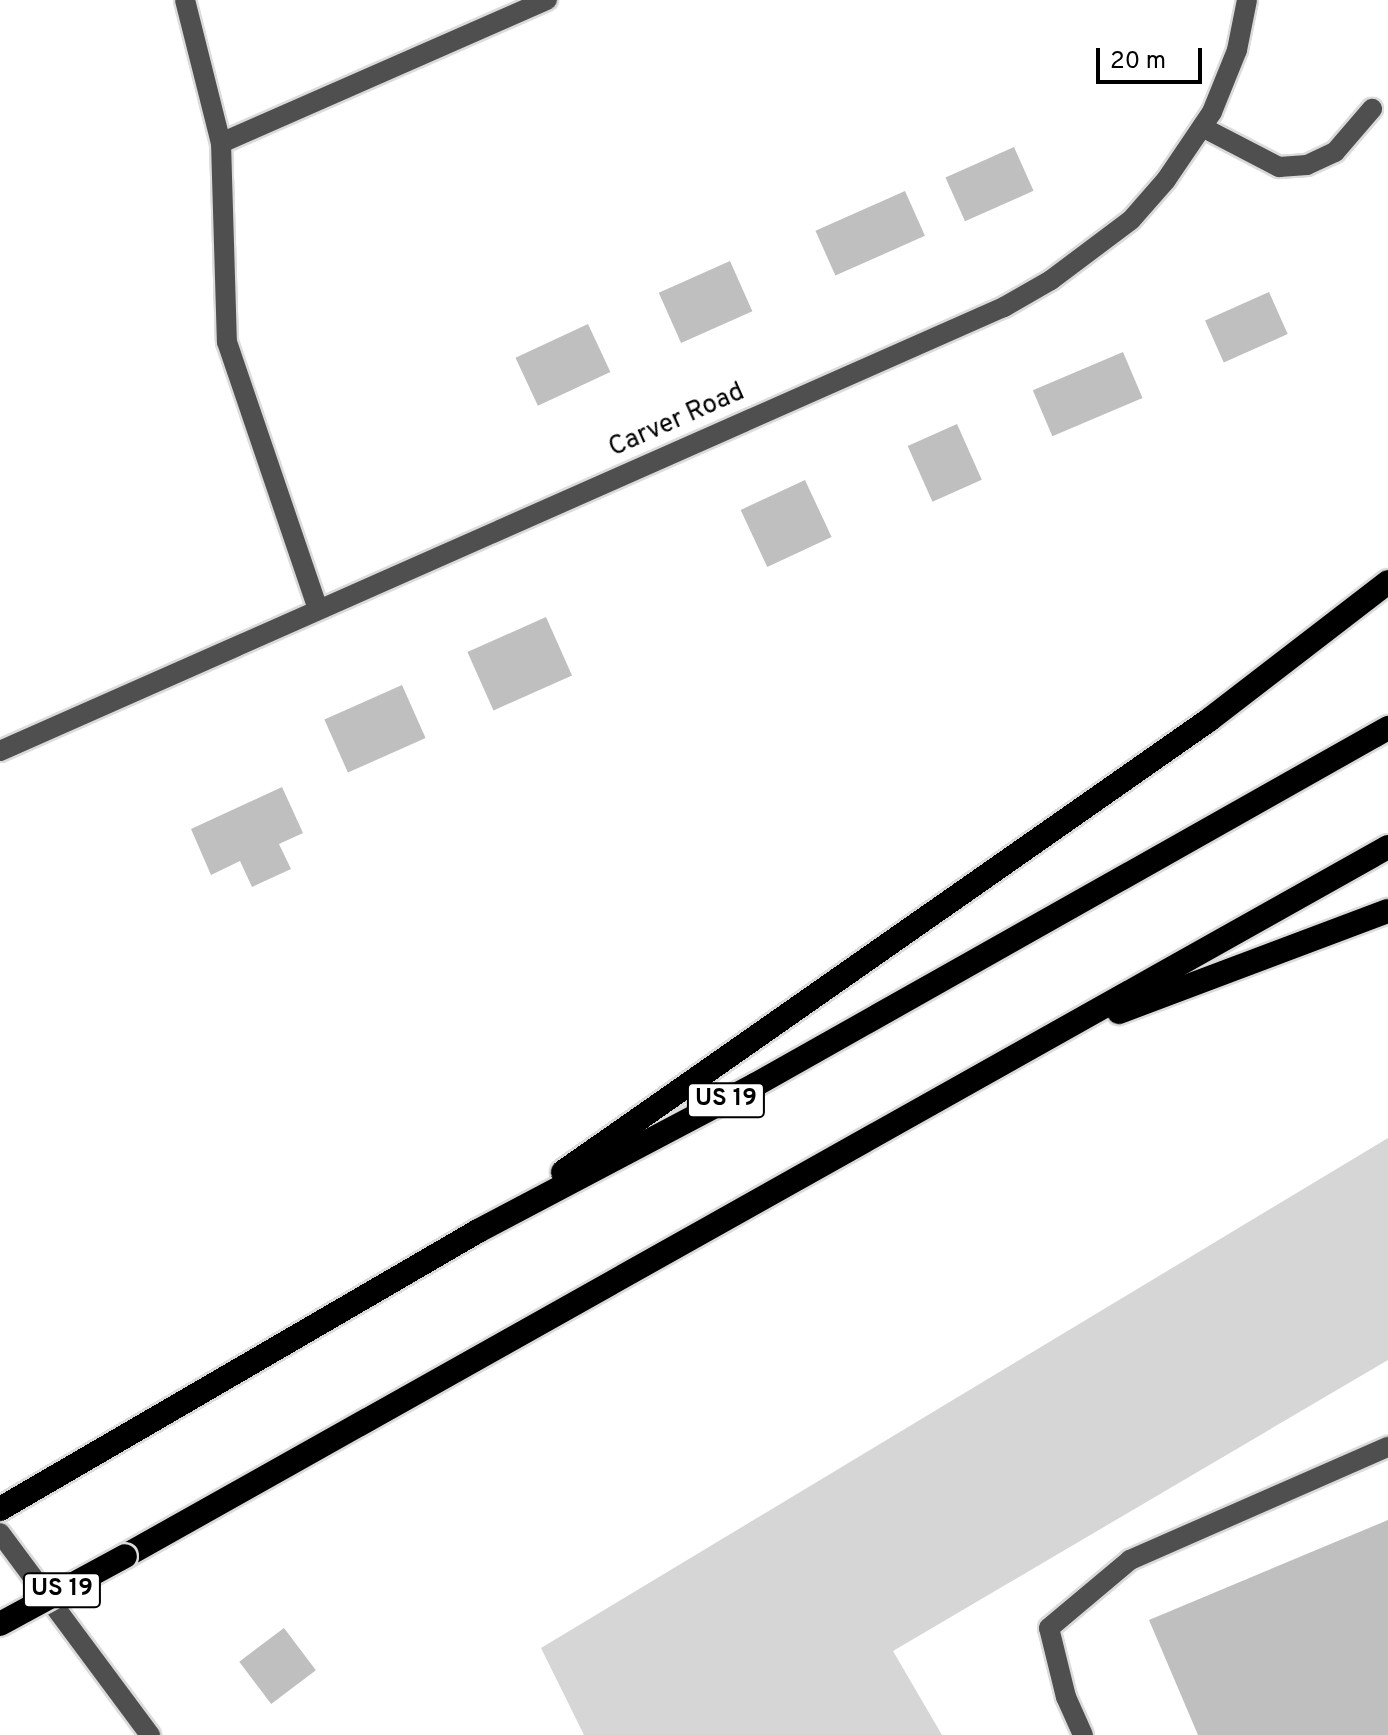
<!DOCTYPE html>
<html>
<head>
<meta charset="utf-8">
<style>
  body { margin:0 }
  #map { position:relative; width:1388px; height:1735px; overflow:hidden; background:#fff; font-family:Overpass,sans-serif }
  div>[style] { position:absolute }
  .green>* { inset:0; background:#d6d6d6 }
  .building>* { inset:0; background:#bfbfbf; transform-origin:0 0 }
  .roads { filter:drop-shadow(2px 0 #dbdbdb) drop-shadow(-2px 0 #dbdbdb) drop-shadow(0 2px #dbdbdb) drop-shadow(0 -2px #dbdbdb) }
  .minor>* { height:20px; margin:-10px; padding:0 10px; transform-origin:10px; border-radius:10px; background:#4f4f4f }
  .highway>* { height:24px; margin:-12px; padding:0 12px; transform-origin:12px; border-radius:12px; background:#000 }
  .bridges { filter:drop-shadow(2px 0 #dbdbdb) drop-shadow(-2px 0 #dbdbdb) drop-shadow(0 2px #dbdbdb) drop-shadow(0 -2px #dbdbdb) }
  .highway-bridge>* { height:24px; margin:-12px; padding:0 12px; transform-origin:12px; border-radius:12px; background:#000 }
  span { translate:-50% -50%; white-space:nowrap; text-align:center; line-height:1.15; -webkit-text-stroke:7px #fff; paint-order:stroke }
  .shield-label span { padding:2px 6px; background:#fff; border:2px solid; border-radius:6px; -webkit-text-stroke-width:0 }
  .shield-label { font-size:24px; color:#000; font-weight:700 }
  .street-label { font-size:26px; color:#000 }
  .scale { position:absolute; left:1096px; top:48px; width:106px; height:36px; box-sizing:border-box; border:4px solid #000; border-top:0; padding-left:10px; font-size:24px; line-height:28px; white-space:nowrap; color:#000; -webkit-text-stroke:6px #fff; paint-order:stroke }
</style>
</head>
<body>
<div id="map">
  <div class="green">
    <i style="clip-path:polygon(1388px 1138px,1388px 1360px,893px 1651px,942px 1735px,584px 1735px,541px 1648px)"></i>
  </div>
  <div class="building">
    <i style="left:1014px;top:147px;width:48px;height:75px;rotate:66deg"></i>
    <i style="left:905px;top:191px;width:49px;height:98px;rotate:66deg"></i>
    <i style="left:730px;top:261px;width:55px;height:78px;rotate:66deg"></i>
    <i style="left:1269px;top:292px;width:46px;height:70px;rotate:66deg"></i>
    <i style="left:588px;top:324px;width:53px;height:80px;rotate:65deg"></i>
    <i style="left:1123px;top:352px;width:50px;height:98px;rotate:67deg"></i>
    <i style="left:957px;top:424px;width:61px;height:54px;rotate:66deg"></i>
    <i style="left:805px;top:480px;width:63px;height:71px;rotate:65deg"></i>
    <i style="left:546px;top:617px;width:64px;height:86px;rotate:66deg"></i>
    <i style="left:402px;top:685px;width:58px;height:85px;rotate:66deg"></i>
    <i style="clip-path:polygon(282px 787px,303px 833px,279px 844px,291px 869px,252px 887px,240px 861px,211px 875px,191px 829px)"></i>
    <i style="clip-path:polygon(1388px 1520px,1388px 1735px,1198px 1735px,1149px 1620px)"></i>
    <i style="left:284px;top:1628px;width:53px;height:56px;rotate:53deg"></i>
  </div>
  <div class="roads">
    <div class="minor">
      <i style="left:185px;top:0;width:147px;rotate:75.9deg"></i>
      <i style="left:221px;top:143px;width:199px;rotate:88.3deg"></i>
      <i style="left:227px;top:342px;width:280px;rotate:71.2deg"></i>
      <i style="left:1202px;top:127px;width:87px;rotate:27.5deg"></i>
      <i style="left:1279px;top:167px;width:28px;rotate:-4deg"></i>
      <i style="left:1307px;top:165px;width:31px;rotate:-25deg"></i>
      <i style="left:1335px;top:152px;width:57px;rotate:-49.3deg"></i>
      <i style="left:221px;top:143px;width:356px;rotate:-23.7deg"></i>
      <i style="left:0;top:751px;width:1098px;rotate:-23.86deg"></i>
      <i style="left:1004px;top:307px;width:54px;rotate:-29.9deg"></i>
      <i style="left:1051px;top:280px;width:100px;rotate:-36.9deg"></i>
      <i style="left:1131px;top:220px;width:53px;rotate:-48.8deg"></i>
      <i style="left:1166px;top:180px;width:82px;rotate:-55.9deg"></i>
      <i style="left:1212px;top:112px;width:67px;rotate:-68deg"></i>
      <i style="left:1237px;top:50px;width:51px;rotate:-78.7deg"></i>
      <i style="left:0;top:1533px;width:252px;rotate:53.4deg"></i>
      <i style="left:1083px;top:1735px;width:42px;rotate:-114.1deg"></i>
      <i style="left:1066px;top:1697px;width:71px;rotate:-103.8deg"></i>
      <i style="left:1049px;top:1628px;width:106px;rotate:-40deg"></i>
      <i style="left:1130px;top:1560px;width:282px;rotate:-23.7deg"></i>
    </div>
    <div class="highway">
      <i style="left:1119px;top:1012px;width:287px;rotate:-20.6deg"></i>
      <i style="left:563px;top:1172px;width:788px;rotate:-34.98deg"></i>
      <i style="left:1209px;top:720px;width:226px;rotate:-37.6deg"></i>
      <i style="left:0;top:1509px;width:553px;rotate:-30.18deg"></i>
      <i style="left:478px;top:1231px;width:313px;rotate:-27.8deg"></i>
      <i style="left:755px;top:1085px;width:727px;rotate:-29.42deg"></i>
      <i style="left:125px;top:1556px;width:1448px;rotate:-29.31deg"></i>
    </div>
  </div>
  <div class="bridges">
    <div class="highway-bridge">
      <i style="left:0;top:1624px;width:142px;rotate:-28.5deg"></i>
    </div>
  </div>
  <div class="shield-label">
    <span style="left:726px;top:1100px">US 19</span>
    <span style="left:62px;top:1590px">US 19</span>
  </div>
  <div class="street-label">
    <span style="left:677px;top:421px;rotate:-24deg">Carver Road</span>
  </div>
  <div class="scale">20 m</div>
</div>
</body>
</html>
